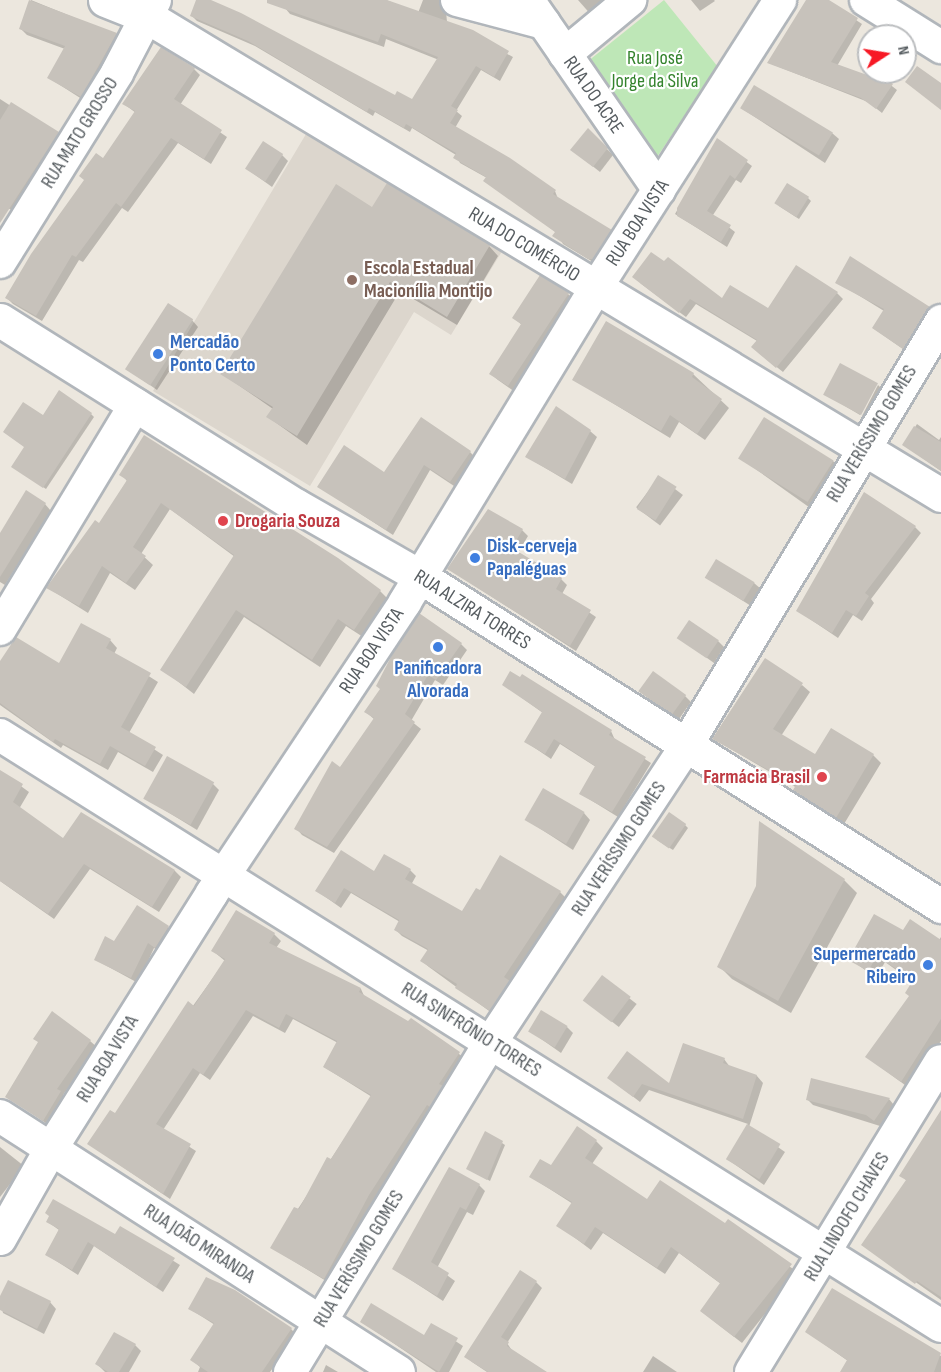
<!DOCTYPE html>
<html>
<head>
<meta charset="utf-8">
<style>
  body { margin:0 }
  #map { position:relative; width:941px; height:1372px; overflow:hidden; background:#ece7de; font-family:"Sofia Sans Condensed",sans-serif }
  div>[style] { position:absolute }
  .education>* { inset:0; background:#dcd6cd }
  .green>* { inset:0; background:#bee7b7 }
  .shadow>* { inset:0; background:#0003; transform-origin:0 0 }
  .building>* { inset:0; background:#c7c2bb; transform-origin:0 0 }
  .roads { filter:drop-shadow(2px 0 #b1b6bb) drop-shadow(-2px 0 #b1b6bb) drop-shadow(0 2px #b1b6bb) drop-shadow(0 -2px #b1b6bb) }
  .minor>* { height:32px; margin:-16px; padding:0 16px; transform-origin:16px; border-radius:16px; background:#fff }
  .tertiary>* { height:33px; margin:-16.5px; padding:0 16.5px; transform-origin:16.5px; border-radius:16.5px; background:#fff }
  .secondary>* { height:33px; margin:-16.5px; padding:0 16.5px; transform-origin:16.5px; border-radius:16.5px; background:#fff }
  .dots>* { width:16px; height:16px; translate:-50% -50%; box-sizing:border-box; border:3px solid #fff; border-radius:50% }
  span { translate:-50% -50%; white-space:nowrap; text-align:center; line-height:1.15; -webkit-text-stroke:4.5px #fff; paint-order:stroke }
  .park-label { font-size:20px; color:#34832d }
  .street-label { font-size:20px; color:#575d61 }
  .education-label { font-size:20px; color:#785e54; font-weight:700 }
  .left { translate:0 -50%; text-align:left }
  .shop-label { font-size:20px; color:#366cbe; font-weight:700 }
  .right { translate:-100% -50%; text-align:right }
  .health-label { font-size:20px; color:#be3a42; font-weight:700 }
  .north { position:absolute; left:857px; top:24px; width:60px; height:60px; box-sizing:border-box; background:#fff; border:2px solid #bcbec0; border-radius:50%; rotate:78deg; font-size:16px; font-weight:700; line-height:24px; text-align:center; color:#575d61 }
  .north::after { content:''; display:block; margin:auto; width:21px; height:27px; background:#f71925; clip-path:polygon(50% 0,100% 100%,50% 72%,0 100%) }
</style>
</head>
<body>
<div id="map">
  <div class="education">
    <i style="clip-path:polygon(309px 129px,504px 248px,451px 335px,414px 312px,310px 486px,153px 391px)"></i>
  </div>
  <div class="green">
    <i style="clip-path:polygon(664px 0,718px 67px,657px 157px,587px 62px)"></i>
  </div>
  <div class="shadow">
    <i style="clip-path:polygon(31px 0,117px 35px,123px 41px,88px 103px,49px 78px,65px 49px,27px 35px,20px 28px)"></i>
    <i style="clip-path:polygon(198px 0,396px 97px,412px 101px,439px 60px,386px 39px,384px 47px,290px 14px,285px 8px,288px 0,386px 0,418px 13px,423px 0,445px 0,447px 22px,513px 57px,500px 81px,481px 70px,456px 111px,462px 116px,455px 128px,555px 191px,558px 199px,616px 237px,598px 265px,563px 244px,558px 234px,487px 178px,460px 163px,456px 155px,412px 128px,410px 132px,375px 112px,373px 116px,255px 46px,197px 21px,192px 16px)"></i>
    <i style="clip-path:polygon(578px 0,614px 0,593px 17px)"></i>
    <i style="clip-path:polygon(691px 0,714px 0,715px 1px,700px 11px)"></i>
    <i style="clip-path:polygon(808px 0,826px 0,862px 24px,837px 66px,870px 78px,874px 72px,897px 90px,882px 113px,868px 102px,769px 63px)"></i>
    <i style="clip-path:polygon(194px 69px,200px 75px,180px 105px,227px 137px,211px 164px,178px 143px,128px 212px,122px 208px,83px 262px,79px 260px,42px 321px,13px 304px,7px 298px,136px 113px,124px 104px)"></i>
    <i style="clip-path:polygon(0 99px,64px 140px,16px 213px,0 203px)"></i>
    <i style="clip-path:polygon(741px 108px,832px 133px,839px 139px,825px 163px)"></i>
    <i style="clip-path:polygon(588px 130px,613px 155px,600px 172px,572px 150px)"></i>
    <i style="clip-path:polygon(717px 140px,752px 166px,741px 183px,736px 180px,713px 215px,735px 232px,727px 247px,675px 214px)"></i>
    <i style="clip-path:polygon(282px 155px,288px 161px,272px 187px,247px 169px)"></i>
    <i style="clip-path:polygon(808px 198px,811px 201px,799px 219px,779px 206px)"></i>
    <i style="clip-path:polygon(373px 209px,489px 246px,498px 256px,457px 325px,400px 291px,307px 445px,268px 417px,273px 409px,221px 373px)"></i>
    <i style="clip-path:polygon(837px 282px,929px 308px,935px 315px,910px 354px,873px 328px,884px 311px)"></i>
    <i style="clip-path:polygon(640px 283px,769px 310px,837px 293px,843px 299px,783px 372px,759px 353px,757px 341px,696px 304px,686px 317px)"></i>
    <i style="clip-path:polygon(568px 294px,574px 300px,515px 392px,498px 380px,491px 374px,522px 325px,514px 318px)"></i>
    <i style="clip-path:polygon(192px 320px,198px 327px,157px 390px,127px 369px)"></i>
    <i style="clip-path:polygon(693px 374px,729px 408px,705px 440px,679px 422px,670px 438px,573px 379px)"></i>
    <i style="clip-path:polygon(876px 384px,860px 415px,825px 394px)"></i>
    <i style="clip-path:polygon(878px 385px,883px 390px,868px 420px,862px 416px)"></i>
    <i style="clip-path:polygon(91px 414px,94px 417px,46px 489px,16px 469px,43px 417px)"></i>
    <i style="clip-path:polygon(917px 424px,939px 440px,941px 437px,941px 471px,904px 445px)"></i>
    <i style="clip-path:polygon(590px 431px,597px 437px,572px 484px,527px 457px)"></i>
    <i style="clip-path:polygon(470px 452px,476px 458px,457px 488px,430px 470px,393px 535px,318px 486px,385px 474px)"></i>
    <i style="clip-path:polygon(740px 458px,833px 461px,839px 467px,813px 510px)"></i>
    <i style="clip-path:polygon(121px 474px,380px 591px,388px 599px,363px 637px,346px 626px,320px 667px,244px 617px,194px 694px,162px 669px,235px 557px,170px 509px,141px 554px,153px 565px,135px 590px,110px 573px,88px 613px,48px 588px,99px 525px,127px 481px)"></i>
    <i style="left:659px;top:477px;width:30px;height:38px;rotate:37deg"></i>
    <i style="clip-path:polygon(45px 504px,51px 511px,5px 585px,0 582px,0 536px)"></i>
    <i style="clip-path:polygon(915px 527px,921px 533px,871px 599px,874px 603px,862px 621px,853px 615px,838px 638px,798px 611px)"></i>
    <i style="clip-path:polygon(522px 530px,528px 536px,518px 553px,561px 579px,567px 585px,562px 594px,596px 617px,576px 651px,449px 569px)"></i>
    <i style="clip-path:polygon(707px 578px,754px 583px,761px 589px,751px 606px)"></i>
    <i style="clip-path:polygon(679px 638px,718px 641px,724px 647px,714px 663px)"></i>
    <i style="clip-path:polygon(110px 640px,117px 648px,114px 654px,158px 682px,129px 733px,163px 755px,153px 772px,118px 752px,108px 770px,63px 745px,61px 748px,0 705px,0 665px,60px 665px)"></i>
    <i style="clip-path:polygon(461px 644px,467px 650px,443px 685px,435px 680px,411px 721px,421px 729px,334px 853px,302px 835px,296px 828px,375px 720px,366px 712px)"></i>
    <i style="clip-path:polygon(503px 684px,611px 731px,615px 740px,651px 763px,618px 817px,581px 794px,596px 767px,560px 744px,551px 759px,526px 742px,543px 713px)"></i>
    <i style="clip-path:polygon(802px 685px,810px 692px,781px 736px,816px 756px,873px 755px,881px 763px,844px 824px,803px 798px,797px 788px,714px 739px)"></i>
    <i style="clip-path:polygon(641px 692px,685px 696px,691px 702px,679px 719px)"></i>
    <i style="clip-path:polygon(0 771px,29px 792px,19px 809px,63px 840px,81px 814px,175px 871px,181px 877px,159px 912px,90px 869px,54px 919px,0 881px)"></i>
    <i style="clip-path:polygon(213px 784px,219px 790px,197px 830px,145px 798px)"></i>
    <i style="clip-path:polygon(584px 813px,590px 820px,573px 850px,527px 820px)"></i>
    <i style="clip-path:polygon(685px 825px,688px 828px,673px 850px,657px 840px)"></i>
    <i style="clip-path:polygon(410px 870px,416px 876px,411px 885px,463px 913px,481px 892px,560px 892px,566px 898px,510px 983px,515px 988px,496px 1016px,429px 967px,422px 961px,429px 951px,402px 936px,395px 929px,400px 922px,351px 893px,341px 908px,317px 891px,375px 873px)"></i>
    <i style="clip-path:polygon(844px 880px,857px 893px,791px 1013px,732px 979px,719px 966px)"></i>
    <i style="clip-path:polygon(236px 912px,274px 934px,281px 941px,276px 948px,361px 989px,365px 998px,409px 1023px,411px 1020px,466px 1059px,375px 1201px,331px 1284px,272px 1248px,372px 1097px,324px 1067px,338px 1043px,293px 1019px,285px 1033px,253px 1016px,210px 1080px,200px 1073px,163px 1130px,196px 1151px,170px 1199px,89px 1144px,115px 1115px,225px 961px,213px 951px)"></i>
    <i style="clip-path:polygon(168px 927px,174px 933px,162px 953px,154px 948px,138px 983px,96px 960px,114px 942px)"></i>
    <i style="clip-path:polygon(903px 932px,939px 940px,941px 937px,941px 1041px,909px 1088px,867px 1057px,911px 997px,913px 982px,885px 962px,876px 978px,850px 959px)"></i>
    <i style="left:602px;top:977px;width:44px;height:29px;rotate:38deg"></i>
    <i style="clip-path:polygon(567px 1027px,573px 1033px,561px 1053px,530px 1031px)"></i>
    <i style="clip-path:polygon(90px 1041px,97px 1047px,63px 1095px,67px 1099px,50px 1126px,7px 1096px)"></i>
    <i style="clip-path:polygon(724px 1059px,730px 1067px,757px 1076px,763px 1083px,749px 1127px,785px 1152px,764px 1185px,727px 1159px,748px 1124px,649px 1090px,640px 1102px,609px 1078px,670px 1085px)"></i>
    <i style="clip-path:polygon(813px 1080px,889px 1099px,894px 1105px,880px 1126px,813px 1105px,808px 1100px)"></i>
    <i style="clip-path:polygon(941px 1120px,941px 1300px,863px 1245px,907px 1181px,901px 1175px)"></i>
    <i style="clip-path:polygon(596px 1141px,603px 1148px,592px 1164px,648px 1201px,725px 1225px,798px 1272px,742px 1343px,701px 1311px,721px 1284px,679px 1253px,665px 1274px,603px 1233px,591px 1250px,558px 1225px,573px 1204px,531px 1177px)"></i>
    <i style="clip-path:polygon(502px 1143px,505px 1145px,490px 1181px,468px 1169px)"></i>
    <i style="clip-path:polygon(0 1147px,24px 1166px,0 1197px)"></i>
    <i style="clip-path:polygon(479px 1185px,485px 1191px,473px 1215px,467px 1212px,437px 1268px,455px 1281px,443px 1301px,394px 1269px)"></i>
    <i style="clip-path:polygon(48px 1222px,115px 1236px,120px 1228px,180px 1265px,163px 1292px,94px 1246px,78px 1275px,47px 1255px,59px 1230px)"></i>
    <i style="clip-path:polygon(536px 1282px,542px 1288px,507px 1343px,513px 1352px,544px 1372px,487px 1372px,472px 1362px,466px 1356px)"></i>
    <i style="clip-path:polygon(833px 1290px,941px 1356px,941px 1372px,849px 1372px,848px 1361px,807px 1332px)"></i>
    <i style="clip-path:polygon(0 1299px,50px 1302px,56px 1309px,44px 1334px,3px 1313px)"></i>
    <i style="clip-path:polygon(190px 1309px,291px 1329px,297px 1335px,270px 1372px,198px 1372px,200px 1367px,192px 1360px,215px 1325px)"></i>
    <i style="clip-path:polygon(362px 1322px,424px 1337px,431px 1325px,463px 1346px,449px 1372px,436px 1372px)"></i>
    <i style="clip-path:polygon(135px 1345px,141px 1351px,129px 1372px,105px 1372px,97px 1364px)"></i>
    <i style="clip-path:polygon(653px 1356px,677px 1372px,643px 1372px)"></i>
    <i style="clip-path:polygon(326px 1365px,338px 1372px,323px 1372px)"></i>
  </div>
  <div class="building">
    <i style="clip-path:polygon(29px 0,117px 33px,81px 97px,47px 78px,65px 46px,19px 29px)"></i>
    <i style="clip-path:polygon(196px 0,211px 0,241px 13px,395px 95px,397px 91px,412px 99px,438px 57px,381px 34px,378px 42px,267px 3px,267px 0,387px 0,473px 30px,509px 51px,494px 77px,476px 66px,451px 106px,458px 110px,450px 123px,510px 158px,556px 190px,553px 194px,612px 230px,593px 259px,588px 259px,552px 236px,555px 232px,483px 181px,486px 177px,453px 158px,456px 153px,406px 124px,404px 128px,369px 108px,367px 112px,248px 41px,190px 16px)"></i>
    <i style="clip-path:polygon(806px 0,829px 0,858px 18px,831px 62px,870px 76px,877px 72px,893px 84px,876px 109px,861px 98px,767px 63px)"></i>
    <i style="clip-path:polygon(161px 47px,195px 68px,174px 99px,222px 130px,204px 159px,171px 138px,121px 207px,116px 203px,76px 257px,72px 255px,36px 316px,5px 298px,31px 254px,84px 180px,79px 176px,96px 153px,103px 158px,135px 111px,122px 104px)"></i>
    <i style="clip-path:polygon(917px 66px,941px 83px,941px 110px,905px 82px)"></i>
    <i style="left:754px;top:85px;width:92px;height:27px;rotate:31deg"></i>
    <i style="clip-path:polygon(11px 102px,59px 132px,0 223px,0 120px)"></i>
    <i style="clip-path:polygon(588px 128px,608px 148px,593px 167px,570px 150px)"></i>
    <i style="clip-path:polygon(717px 138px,748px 160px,735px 179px,730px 175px,707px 211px,731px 225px,721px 242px,677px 216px,677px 208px)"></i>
    <i style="left:263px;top:141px;width:24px;height:33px;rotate:33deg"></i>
    <i style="clip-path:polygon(387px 183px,490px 245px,447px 317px,390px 282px,297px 436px,266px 417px,273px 407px,220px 374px,336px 184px,372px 207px)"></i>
    <i style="left:787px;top:183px;width:26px;height:24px;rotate:32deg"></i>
    <i style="clip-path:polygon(651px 252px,664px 261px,668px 257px,722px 298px,730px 285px,768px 308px,796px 265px,838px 292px,776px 368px,751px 347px,757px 340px,690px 299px,679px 313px,632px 277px)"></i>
    <i style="clip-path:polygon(850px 256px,930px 307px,903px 349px,872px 328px,884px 309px,835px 283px)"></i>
    <i style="clip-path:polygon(540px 275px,569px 293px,508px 386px,489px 374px,521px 324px,512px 318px)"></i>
    <i style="left:168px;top:303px;width:30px;height:79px;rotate:33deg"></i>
    <i style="clip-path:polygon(606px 321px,694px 373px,692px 377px,722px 399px,697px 434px,670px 415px,661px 431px,572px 380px)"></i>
    <i style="left:840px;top:363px;width:43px;height:36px;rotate:28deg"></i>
    <i style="clip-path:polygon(59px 390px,92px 413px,43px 488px,11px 467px,24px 447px,3px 432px,23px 402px,43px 415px)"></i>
    <i style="clip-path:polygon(556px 406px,591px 430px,565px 479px,525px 457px)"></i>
    <i style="clip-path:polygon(421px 417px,471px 451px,450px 482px,424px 465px,386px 530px,317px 487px,344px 445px,384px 472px)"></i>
    <i style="left:764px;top:417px;width:82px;height:49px;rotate:32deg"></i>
    <i style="clip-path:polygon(914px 426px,941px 442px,941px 471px,902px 445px)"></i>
    <i style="clip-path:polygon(144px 435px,338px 558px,381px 590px,354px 630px,338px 619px,312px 660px,236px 610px,186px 687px,160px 670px,234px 555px,161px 503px,133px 547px,146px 556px,126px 583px,102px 566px,79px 606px,46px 588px,95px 520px,99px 523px,127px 480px,119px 475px)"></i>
    <i style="left:658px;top:475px;width:22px;height:40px;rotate:32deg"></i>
    <i style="clip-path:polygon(26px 490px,46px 503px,0 577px,0 533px)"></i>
    <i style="clip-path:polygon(864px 492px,916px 526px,865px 593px,869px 596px,856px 616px,846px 610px,832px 633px,796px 611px)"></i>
    <i style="clip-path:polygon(488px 509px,523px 529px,512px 548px,562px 578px,556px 589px,591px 610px,570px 646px,447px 569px)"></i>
    <i style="left:716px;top:559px;width:45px;height:22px;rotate:31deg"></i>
    <i style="clip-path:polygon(419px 613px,462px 643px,436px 680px,428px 675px,405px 714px,415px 722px,327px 847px,294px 829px,332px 761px,340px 767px,374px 718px,364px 712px,380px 689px,376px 686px,394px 651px)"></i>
    <i style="left:689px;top:620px;width:36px;height:22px;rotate:34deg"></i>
    <i style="clip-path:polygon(81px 623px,111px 639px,106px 648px,151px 673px,121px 727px,156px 747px,145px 766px,110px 746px,100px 764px,55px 739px,53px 742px,0 703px,0 661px,16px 637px,59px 663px)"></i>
    <i style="clip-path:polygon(765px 658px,803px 683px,773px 729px,815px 754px,831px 728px,874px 754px,836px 818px,793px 790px,796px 785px,712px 739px)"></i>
    <i style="clip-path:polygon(510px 671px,520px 677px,522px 674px,586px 714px,612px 730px,609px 735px,646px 757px,612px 812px,579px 794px,595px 766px,554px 739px,545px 754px,524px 742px,542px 712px,502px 685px)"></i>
    <i style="left:653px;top:671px;width:41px;height:25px;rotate:36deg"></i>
    <i style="left:167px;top:756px;width:54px;height:49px;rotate:29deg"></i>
    <i style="clip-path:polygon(0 770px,23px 784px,13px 802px,63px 838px,81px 812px,175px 870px,152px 907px,84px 864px,48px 914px,0 881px)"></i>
    <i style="left:543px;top:788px;width:48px;height:37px;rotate:30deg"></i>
    <i style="left:669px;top:812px;width:21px;height:30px;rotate:35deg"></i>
    <i style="clip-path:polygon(759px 821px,845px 879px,778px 1001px,717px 967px,756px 886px)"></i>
    <i style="clip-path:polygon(341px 850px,374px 871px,384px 854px,411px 869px,405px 879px,462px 911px,476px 888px,480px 890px,500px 855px,561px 891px,504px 977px,510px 981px,490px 1011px,455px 988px,457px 984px,420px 961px,428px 949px,394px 930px,399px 920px,344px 888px,335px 903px,315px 891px)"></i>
    <i style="clip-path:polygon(137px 905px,169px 926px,155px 948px,148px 943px,131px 978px,94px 960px,105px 936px,114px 941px)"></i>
    <i style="clip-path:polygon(236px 910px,275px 933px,269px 943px,361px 988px,359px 992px,408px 1021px,411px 1018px,460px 1052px,439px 1084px,443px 1086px,430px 1107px,427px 1105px,369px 1195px,324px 1279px,270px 1248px,294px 1207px,299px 1209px,327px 1157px,331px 1159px,371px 1095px,323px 1067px,337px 1041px,286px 1014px,279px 1028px,246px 1010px,203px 1075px,193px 1068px,156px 1124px,191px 1144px,163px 1194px,87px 1144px,110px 1110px,115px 1113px,188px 1001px,194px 1006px,225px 959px,211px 951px)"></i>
    <i style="clip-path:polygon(874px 914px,903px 930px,910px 919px,941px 940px,941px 1019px,901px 1082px,865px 1057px,909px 996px,905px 993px,913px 980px,877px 956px,868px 971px,848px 960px)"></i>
    <i style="left:602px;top:975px;width:36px;height:32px;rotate:37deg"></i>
    <i style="left:541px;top:1010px;width:31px;height:25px;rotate:31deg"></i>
    <i style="clip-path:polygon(52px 1011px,91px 1040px,57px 1089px,61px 1091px,43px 1121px,5px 1097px,38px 1042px,33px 1039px)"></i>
    <i style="clip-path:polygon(683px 1043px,725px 1058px,723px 1063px,757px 1075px,743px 1119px,642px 1084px,633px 1097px,607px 1078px,627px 1051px,669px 1083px)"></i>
    <i style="clip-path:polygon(811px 1078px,890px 1098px,874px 1121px,866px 1115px,806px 1100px)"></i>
    <i style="clip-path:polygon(941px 1110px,941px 1297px,917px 1281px,915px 1284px,861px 1245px,906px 1180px,899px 1176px)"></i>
    <i style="left:747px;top:1124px;width:39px;height:41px;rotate:31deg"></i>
    <i style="clip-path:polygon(577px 1126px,597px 1140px,585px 1158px,647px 1199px,660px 1180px,725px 1223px,728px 1219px,792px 1264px,734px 1337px,700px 1311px,720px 1283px,671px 1247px,657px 1268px,595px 1227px,584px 1244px,556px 1226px,572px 1202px,529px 1177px,540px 1159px,551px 1165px)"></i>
    <i style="clip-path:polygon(485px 1131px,503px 1141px,487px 1180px,466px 1169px)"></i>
    <i style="clip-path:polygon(449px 1167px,480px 1184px,466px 1210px,460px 1207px,431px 1262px,449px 1273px,437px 1296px,392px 1269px)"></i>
    <i style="clip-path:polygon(53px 1199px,115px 1234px,120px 1226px,175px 1258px,156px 1287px,88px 1242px,72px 1270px,45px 1255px,59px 1229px,46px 1222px,49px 1216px,45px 1213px)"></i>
    <i style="clip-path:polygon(520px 1270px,537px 1281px,501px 1337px,509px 1342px,507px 1346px,547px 1372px,488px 1372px,464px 1357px)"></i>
    <i style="clip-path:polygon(206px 1277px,235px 1290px,292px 1328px,262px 1372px,208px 1372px,190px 1360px,214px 1323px,188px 1309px)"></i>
    <i style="clip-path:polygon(8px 1280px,51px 1301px,37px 1329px,0 1310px,0 1296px)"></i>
    <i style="clip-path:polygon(832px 1288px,941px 1353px,934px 1372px,840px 1372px,847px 1360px,805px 1332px)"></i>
    <i style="clip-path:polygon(371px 1303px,424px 1335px,431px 1323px,458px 1338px,439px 1372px,360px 1322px)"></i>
    <i style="clip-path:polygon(114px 1332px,136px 1344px,119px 1372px,108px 1372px,95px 1364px)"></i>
  </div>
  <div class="roads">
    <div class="minor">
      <i style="left:457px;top:0;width:90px;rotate:14.8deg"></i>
      <i style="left:528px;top:0;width:231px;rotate:55.4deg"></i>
      <i style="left:866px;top:0;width:89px;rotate:32.1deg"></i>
      <i style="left:565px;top:54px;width:85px;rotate:-39.7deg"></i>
      <i style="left:0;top:262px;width:222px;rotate:-58.2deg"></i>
      <i style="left:117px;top:73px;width:82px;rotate:-62.5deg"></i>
      <i style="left:0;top:629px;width:262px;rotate:-58.9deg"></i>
      <i style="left:0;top:735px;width:1111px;rotate:32.13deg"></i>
      <i style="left:0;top:1116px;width:474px;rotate:32.7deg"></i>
      <i style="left:0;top:1239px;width:103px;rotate:-60.5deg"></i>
      <i style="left:51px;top:1149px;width:302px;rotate:-57.8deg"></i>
      <i style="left:212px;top:893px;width:349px;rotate:-56.4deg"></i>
      <i style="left:405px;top:602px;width:368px;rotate:-58.7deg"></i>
      <i style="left:596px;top:288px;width:342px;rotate:-57.4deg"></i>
      <i style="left:290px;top:1372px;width:386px;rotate:-58.7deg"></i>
      <i style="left:491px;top:1042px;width:354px;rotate:-56.6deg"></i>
      <i style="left:686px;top:746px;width:496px;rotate:-59deg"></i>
      <i style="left:751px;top:1372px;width:364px;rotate:-58.6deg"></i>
    </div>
    <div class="tertiary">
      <i style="left:105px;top:0;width:46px;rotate:21.6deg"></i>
      <i style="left:148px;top:17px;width:926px;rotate:31.08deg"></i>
    </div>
    <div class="secondary">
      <i style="left:0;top:320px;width:350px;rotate:32.1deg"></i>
      <i style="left:297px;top:506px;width:141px;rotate:29.8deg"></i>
      <i style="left:419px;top:576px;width:618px;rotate:32.3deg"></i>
    </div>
  </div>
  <div class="dots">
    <i style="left:352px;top:280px;background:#8d6e63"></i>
    <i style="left:158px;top:354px;background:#3f7fe0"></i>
    <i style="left:223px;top:521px;background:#e0444e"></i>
    <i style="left:475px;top:558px;background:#3f7fe0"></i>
    <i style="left:438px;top:647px;background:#3f7fe0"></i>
    <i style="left:822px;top:777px;background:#e0444e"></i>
    <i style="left:928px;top:965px;background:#3f7fe0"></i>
  </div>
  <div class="park-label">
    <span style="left:655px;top:70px">Rua José<br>Jorge da Silva</span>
  </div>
  <div class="street-label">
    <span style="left:593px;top:95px;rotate:55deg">RUA DO ACRE</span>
    <span style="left:80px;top:133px;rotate:-58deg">RUA MATO GROSSO</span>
    <span style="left:638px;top:223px;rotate:-57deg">RUA BOA VISTA</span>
    <span style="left:524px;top:245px;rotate:31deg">RUA DO COMÉRCIO</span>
    <span style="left:872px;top:434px;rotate:-59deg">RUA VERÍSSIMO GOMES</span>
    <span style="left:472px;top:610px;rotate:32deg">RUA ALZIRA TORRES</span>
    <span style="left:372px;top:651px;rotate:-56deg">RUA BOA VISTA</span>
    <span style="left:619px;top:849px;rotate:-57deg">RUA VERÍSSIMO GOMES</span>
    <span style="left:471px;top:1030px;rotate:32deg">RUA SINFRÔNIO TORRES</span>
    <span style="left:108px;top:1059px;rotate:-58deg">RUA BOA VISTA</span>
    <span style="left:847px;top:1217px;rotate:-59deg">RUA LINDOFO CHAVES</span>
    <span style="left:199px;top:1244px;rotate:33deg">RUA JOÃO MIRANDA</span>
    <span style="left:359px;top:1259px;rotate:-59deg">RUA VERÍSSIMO GOMES</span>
  </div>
  <div class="education-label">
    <span class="left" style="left:364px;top:280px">Escola Estadual<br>Macionília Montijo</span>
  </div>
  <div class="shop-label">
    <span class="left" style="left:170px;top:354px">Mercadão<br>Ponto Certo</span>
    <span class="left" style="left:487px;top:558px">Disk-cerveja<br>Papaléguas</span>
    <span style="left:438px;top:680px">Panificadora<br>Alvorada</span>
    <span class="right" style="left:916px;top:966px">Supermercado<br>Ribeiro</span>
  </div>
  <div class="health-label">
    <span class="left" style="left:235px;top:521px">Drogaria Souza</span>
    <span class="right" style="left:810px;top:777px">Farmácia Brasil</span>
  </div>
  <div class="north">N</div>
</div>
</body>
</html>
